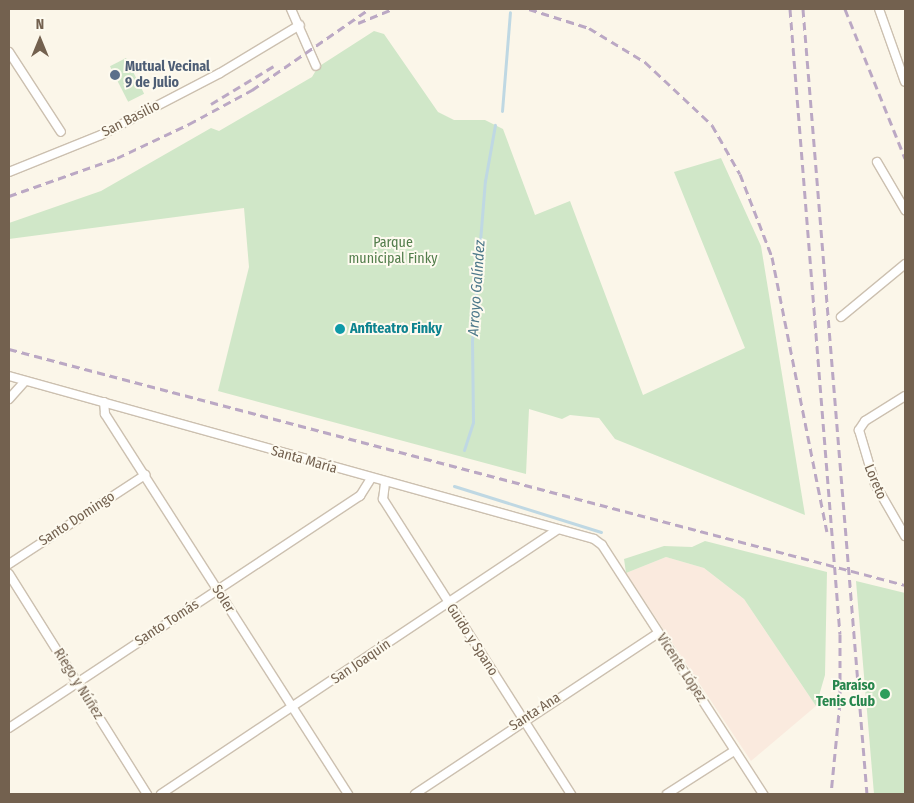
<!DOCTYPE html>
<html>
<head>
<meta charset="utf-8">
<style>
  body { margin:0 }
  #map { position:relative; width:914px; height:803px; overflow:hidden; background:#fbf6e9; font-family:"Fira Sans Condensed",sans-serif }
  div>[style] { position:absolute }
  .commercial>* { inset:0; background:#faeade }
  .green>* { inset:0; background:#d0e7c8; transform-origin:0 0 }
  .stream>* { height:3px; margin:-1.5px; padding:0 1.5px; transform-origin:1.5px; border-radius:1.5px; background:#bfd8e3 }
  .roads { filter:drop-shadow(1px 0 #ccc0b0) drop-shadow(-1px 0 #ccc0b0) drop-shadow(0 1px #ccc0b0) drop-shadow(0 -1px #ccc0b0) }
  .minor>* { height:8px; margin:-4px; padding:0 4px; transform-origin:4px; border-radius:4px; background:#fff }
  .rail>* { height:3px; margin-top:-1.5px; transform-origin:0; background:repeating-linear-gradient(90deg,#bba8c4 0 8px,transparent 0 13px) }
  .dots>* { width:14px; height:14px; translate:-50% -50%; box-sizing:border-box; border:2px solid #fdfaef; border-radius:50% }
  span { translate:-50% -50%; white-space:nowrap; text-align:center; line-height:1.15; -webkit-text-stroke:4px #fdfaef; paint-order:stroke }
  .service-label { font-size:14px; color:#4e5e75; font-weight:700 }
  .left { translate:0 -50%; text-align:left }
  .street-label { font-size:14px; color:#73614f }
  .park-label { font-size:14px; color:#527d4b }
  .culture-label { font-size:14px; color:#0d838f; font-weight:700 }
  .leisure-label { font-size:14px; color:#27864d; font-weight:700 }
  .right { translate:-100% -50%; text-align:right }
  .water-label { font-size:15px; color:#4d788a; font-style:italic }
  .frame { position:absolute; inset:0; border:10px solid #73614f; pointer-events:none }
  .north { position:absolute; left:15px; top:15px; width:50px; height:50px; -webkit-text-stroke:4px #fdfaef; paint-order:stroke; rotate:0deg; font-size:14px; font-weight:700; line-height:20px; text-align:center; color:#73614f }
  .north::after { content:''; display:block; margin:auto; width:18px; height:22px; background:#73614f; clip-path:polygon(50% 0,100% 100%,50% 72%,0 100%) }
</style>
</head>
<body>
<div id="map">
  <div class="commercial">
    <i style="clip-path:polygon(666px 557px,704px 568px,744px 599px,816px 706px,751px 761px,626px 573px)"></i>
  </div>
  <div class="green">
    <i style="clip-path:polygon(374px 31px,384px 34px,438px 112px,454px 120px,485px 120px,503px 129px,535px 215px,570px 201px,643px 395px,745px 348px,674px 172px,721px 158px,761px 246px,805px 515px,615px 439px,599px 418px,570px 415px,562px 419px,529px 409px,526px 474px,218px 391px,249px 267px,244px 208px,9px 239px,9px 223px,101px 191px,211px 128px,219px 131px,312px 77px,318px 67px)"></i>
    <i style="left:126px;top:58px;width:40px;height:18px;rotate:63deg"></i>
    <i style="clip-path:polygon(705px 541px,827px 572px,825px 675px,816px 706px,744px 599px,704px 568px,666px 557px,626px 573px,624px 559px,664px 546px,692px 547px)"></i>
    <i style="clip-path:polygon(856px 581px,905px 593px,905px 794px,874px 794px)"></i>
  </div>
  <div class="stream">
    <i style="left:502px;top:111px;width:99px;rotate:-85.4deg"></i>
    <i style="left:464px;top:450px;width:29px;rotate:-72deg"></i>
    <i style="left:473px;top:422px;width:81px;rotate:-90.7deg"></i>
    <i style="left:472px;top:341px;width:161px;rotate:-85.4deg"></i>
    <i style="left:485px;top:181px;width:57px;rotate:-79.9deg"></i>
    <i style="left:454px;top:486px;width:154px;rotate:17.4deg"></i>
  </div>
  <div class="roads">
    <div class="minor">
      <i style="left:291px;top:9px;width:62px;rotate:66.3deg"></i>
      <i style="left:879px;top:9px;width:77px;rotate:70.4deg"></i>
      <i style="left:9px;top:52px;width:95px;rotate:57deg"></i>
      <i style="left:877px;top:162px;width:56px;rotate:59.7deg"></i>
      <i style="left:9px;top:172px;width:99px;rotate:-21.9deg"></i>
      <i style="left:101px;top:135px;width:134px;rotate:-27.5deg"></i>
      <i style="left:220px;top:73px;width:93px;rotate:-31deg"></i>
      <i style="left:841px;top:317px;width:83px;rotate:-39.6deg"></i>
      <i style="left:9px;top:376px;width:607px;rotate:15.57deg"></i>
      <i style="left:594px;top:539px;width:10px;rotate:37deg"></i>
      <i style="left:602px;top:545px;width:297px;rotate:57.1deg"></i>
      <i style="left:905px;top:396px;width:47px;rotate:148deg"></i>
      <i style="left:865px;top:421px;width:11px;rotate:124deg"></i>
      <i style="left:859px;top:430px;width:56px;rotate:73.5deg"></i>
      <i style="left:875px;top:484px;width:60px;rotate:60deg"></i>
      <i style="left:9px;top:399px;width:24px;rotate:-48deg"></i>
      <i style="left:104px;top:402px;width:12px;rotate:85deg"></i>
      <i style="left:105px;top:414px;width:451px;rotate:57.4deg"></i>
      <i style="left:385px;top:483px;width:16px;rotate:97deg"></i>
      <i style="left:383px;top:499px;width:350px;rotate:57.5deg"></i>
      <i style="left:9px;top:564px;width:163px;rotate:-33.2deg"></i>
      <i style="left:9px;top:574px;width:260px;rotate:57.9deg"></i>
      <i style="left:9px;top:728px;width:421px;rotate:-33.5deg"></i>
      <i style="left:360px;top:496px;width:19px;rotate:-58deg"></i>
      <i style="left:161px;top:794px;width:477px;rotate:-33.7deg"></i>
      <i style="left:415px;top:794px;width:291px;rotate:-33.5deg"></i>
      <i style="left:667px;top:794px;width:80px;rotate:-32.7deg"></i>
    </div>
  </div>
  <div class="rail">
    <i style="left:529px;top:9px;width:63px;rotate:17.6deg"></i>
    <i style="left:589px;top:28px;width:66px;rotate:31.3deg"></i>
    <i style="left:645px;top:62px;width:92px;rotate:43.2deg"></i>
    <i style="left:712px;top:125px;width:56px;rotate:60.3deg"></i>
    <i style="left:740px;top:174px;width:89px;rotate:68.9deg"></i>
    <i style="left:772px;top:257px;width:280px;rotate:78.7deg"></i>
    <i style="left:790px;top:9px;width:627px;rotate:85.43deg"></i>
    <i style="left:840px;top:634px;width:68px;rotate:90deg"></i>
    <i style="left:840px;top:702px;width:92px;rotate:95.6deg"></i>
    <i style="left:803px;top:9px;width:788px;rotate:85.34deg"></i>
    <i style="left:845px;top:9px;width:161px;rotate:68.1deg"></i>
    <i style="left:358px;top:23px;width:37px;rotate:-22deg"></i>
    <i style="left:211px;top:104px;width:77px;rotate:-31.2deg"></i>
    <i style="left:9px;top:196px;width:114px;rotate:-19.4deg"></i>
    <i style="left:117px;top:158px;width:80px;rotate:-25.3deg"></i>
    <i style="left:189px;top:124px;width:72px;rotate:-28.4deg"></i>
    <i style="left:252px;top:90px;width:142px;rotate:-34.7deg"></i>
    <i style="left:9px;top:349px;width:927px;rotate:14.76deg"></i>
  </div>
  <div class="dots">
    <i style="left:115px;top:75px;background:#5c6f8a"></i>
    <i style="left:340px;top:329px;background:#0f9aa8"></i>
    <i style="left:885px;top:694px;background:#2e9e5b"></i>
  </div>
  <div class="service-label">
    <span class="left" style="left:125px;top:75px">Mutual Vecinal<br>9 de Julio</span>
  </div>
  <div class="street-label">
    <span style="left:131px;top:119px;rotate:-27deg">San Basilio</span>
    <span style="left:304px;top:460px;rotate:16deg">Santa María</span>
    <span style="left:875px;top:482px;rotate:67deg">Loreto</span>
    <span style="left:77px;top:519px;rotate:-33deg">Santo Domingo</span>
    <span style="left:223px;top:599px;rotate:58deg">Soler</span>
    <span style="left:167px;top:623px;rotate:-33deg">Santo Tomás</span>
    <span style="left:472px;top:640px;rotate:57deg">Guido y Spano</span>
    <span style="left:361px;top:662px;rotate:-34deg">San Joaquín</span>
    <span style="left:681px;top:668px;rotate:57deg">Vicente López</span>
    <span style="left:78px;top:684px;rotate:58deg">Riego y Núñez</span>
    <span style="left:535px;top:712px;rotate:-33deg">Santa Ana</span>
  </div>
  <div class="park-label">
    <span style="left:393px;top:251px">Parque<br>municipal Finky</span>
  </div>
  <div class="culture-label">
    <span class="left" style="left:350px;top:329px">Anfiteatro Finky</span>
  </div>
  <div class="leisure-label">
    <span class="right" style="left:875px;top:694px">Paraíso<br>Tenis Club</span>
  </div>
  <div class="water-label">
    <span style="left:477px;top:288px;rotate:-86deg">Arroyo Galíndez</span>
  </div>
  <div class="frame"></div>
  <div class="north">N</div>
</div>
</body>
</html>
